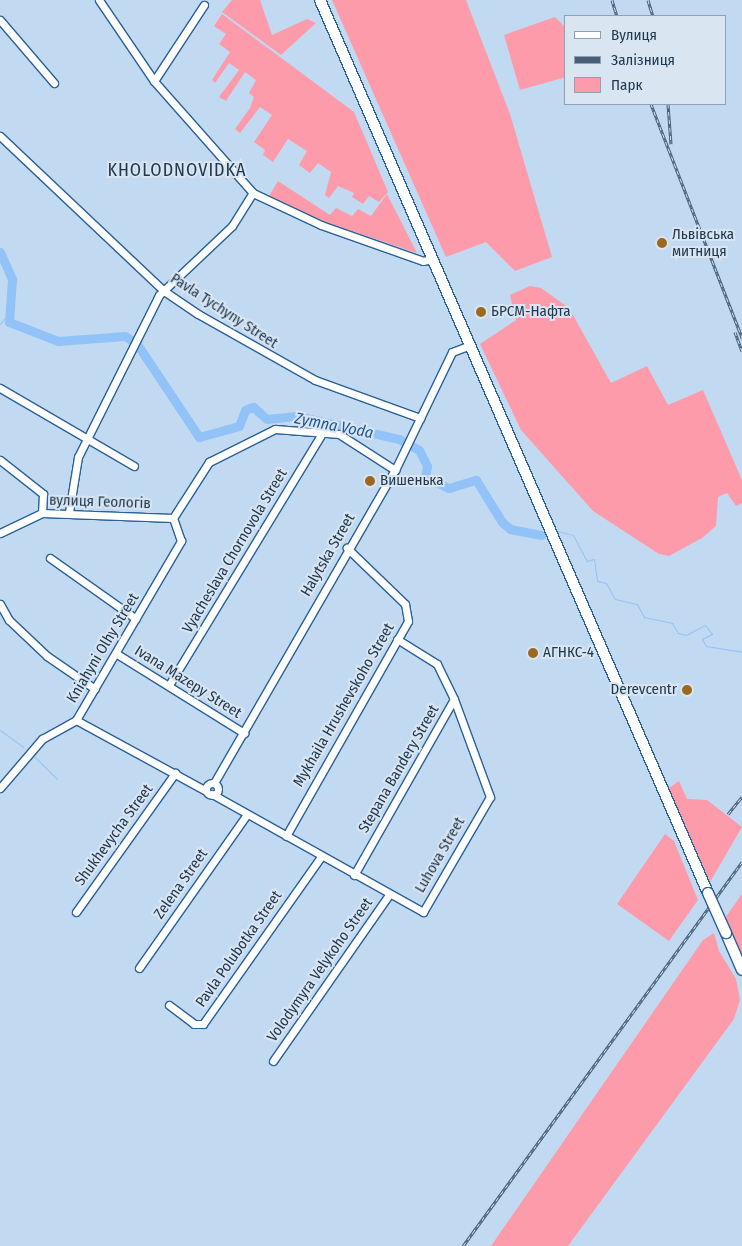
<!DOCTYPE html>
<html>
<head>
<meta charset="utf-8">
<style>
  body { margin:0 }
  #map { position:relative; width:742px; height:1246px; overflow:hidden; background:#c2d9f2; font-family:"Fira Sans Condensed",sans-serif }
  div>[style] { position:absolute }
  .green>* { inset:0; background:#fd9baa }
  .stream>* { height:1px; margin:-0.5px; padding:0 0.5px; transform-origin:0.5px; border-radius:0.5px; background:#92c3f8 }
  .river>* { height:9px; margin:-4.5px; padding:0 4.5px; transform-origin:4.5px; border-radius:4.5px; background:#92c3f8 }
  .roads { filter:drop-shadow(1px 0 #296198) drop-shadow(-1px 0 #296198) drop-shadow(0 1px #296198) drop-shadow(0 -1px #296198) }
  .minor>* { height:7px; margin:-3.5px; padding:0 3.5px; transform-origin:3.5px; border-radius:3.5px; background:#fff }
  .minor>.ring { margin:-3.5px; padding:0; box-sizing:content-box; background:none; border:7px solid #fff; border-radius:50% }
  .highway>* { height:10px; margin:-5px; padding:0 5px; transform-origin:5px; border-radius:5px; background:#fff }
  .rail>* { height:3px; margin-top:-1.5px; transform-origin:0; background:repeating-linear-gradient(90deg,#d9e5f1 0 4px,#475e77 0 8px); box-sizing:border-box; border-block:1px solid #475e77 }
  .bridges { filter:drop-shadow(1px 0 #296198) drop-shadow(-1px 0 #296198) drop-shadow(0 1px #296198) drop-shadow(0 -1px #296198) }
  .highway-bridge>* { height:10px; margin:-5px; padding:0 5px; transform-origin:5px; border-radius:5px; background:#fff }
  .dots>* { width:14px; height:14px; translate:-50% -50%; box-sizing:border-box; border:2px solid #d9e5f1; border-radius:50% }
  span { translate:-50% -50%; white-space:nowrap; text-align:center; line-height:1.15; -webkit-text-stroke:4px #d9e5f1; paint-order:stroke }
  .poi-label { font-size:15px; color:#213851 }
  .left { translate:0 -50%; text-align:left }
  .right { translate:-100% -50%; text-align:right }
  .street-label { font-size:15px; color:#213851 }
  .water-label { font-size:16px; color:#1d5891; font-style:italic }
  .quarter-label { font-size:18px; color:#213851; letter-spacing:1px }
  .legend { position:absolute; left:564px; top:15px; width:162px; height:90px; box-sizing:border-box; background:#d9e5f1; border:1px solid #8fa0b1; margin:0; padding:6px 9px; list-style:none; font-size:15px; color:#213851 }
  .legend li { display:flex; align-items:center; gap:10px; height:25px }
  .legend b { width:25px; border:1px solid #8fa0b1 }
</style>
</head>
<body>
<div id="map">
  <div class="green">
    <i style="clip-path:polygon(232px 0,260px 0,272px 35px,307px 19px,316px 23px,281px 55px,222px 12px)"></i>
    <i style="clip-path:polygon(332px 0,466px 0,510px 114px,552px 257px,515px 271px,486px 242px,446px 257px)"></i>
    <i style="clip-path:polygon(222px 14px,354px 112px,388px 192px,379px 202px,369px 196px,363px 204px,352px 197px,354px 193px,338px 186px,329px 198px,325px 195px,331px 172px,318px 163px,310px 173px,299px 165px,307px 151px,288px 139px,273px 162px,263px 155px,265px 150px,254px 142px,272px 115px,260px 107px,240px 133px,235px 129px,250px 108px,254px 97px,249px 93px,256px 80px,245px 72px,226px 101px,219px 97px,239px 70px,229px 63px,215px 83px,212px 80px,230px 52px,219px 44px,226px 34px,214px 26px)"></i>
    <i style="clip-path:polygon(555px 17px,566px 28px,566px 77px,520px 90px,504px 35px)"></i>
    <i style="clip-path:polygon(278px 181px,330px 215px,336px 208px,352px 216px,358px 209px,371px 216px,387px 194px,417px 253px,322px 221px,269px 196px)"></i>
    <i style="clip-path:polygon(530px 286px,541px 288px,569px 308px,611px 383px,647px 366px,668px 405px,703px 390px,742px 480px,742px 503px,736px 506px,727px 493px,718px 497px,716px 526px,702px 538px,669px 556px,659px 554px,593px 511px,521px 430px,480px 344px,516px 320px,510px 295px)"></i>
    <i style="clip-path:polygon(679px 781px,687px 799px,707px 800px,742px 827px,710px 882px,669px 788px)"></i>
    <i style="clip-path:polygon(665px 834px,674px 841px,698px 900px,669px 941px,617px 904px)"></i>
    <i style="clip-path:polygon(742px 894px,742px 956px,725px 918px)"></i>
    <i style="clip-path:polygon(714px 933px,719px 951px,736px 979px,740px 1000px,734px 1019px,568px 1246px,491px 1246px,703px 940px)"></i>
  </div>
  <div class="stream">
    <i style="left:0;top:324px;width:17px;rotate:-50deg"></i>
    <i style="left:557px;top:531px;width:16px;rotate:14deg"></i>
    <i style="left:573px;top:535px;width:30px;rotate:62deg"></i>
    <i style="left:587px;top:561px;width:7px;rotate:-16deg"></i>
    <i style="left:594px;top:559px;width:22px;rotate:82deg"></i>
    <i style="left:597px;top:581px;width:9px;rotate:13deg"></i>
    <i style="left:606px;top:583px;width:18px;rotate:61deg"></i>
    <i style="left:615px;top:599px;width:23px;rotate:13deg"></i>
    <i style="left:637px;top:604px;width:15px;rotate:62deg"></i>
    <i style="left:644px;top:617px;width:29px;rotate:12deg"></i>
    <i style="left:672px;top:623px;width:12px;rotate:59deg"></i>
    <i style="left:678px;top:633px;width:8px;rotate:14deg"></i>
    <i style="left:686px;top:635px;width:21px;rotate:-28deg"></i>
    <i style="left:705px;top:625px;width:11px;rotate:52deg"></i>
    <i style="left:712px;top:634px;width:11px;rotate:153deg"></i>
    <i style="left:702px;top:639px;width:8px;rotate:60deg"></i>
    <i style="left:706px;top:646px;width:36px;rotate:9deg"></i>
    <i style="left:0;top:730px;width:29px;rotate:36deg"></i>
    <i style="left:33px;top:755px;width:34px;rotate:45deg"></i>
  </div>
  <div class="river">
    <i style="left:0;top:252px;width:30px;rotate:66deg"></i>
    <i style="left:12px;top:279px;width:43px;rotate:94deg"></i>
    <i style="left:9px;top:322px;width:53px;rotate:21.2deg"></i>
    <i style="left:58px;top:341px;width:67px;rotate:-4.3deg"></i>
    <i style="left:125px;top:336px;width:7px;rotate:34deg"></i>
    <i style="left:137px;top:344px;width:112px;rotate:56.3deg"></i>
    <i style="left:199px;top:437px;width:41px;rotate:-15.4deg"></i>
    <i style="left:239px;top:426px;width:17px;rotate:-69deg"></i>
    <i style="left:245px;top:410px;width:9px;rotate:-21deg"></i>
    <i style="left:253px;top:407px;width:18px;rotate:41deg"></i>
    <i style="left:267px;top:419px;width:30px;rotate:-6deg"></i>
    <i style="left:297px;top:416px;width:105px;rotate:12.7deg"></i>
    <i style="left:399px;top:439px;width:23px;rotate:29deg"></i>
    <i style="left:419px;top:450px;width:18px;rotate:63deg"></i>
    <i style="left:427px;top:466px;width:11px;rotate:100deg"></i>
    <i style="left:425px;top:477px;width:26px;rotate:25deg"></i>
    <i style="left:449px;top:488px;width:28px;rotate:-17deg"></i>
    <i style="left:476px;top:480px;width:49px;rotate:58.2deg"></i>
    <i style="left:502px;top:522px;width:11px;rotate:41deg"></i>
    <i style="left:510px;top:529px;width:32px;rotate:11deg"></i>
  </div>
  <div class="roads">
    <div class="minor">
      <i style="left:99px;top:0;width:98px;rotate:55.8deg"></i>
      <i style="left:154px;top:81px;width:149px;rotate:48.5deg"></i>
      <i style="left:253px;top:193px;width:75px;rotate:25.2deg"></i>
      <i style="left:321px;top:225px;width:108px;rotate:19.4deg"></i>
      <i style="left:423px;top:261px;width:8px;rotate:-14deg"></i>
      <i style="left:0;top:20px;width:83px;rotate:49.4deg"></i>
      <i style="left:154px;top:81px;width:91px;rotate:-56.7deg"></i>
      <i style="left:0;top:136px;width:226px;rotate:43.4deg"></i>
      <i style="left:164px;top:291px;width:41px;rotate:34.1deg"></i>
      <i style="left:198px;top:314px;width:134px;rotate:29.4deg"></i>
      <i style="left:315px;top:380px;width:112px;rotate:19.9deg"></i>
      <i style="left:0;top:388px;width:155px;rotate:30.2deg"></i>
      <i style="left:0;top:460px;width:55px;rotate:38.3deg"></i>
      <i style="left:43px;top:494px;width:19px;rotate:93deg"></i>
      <i style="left:69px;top:512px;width:56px;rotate:-80.7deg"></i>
      <i style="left:78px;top:457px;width:181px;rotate:-63.4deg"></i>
      <i style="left:159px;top:295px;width:100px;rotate:-43.4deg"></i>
      <i style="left:232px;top:226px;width:39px;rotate:-58deg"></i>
      <i style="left:173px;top:518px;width:67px;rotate:-57.3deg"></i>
      <i style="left:209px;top:462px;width:74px;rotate:-26.6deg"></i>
      <i style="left:275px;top:429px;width:64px;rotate:4.5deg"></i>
      <i style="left:339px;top:434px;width:67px;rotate:32.7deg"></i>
      <i style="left:0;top:533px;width:47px;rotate:-25.5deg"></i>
      <i style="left:42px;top:513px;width:131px;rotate:2.2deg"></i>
      <i style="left:50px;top:558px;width:105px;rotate:35.3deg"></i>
      <i style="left:0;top:604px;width:18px;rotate:61deg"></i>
      <i style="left:9px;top:620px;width:52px;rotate:43.5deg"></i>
      <i style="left:47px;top:656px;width:58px;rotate:34.5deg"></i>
      <i style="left:117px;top:654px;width:150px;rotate:31.9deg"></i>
      <i style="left:169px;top:685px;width:298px;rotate:-58.7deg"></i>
      <i style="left:76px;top:720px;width:148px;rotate:28.6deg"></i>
      <i style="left:214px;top:783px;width:362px;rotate:-60deg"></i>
      <i style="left:395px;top:470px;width:131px;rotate:-64.2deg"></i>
      <i style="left:452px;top:352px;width:17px;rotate:-21deg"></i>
      <i class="ring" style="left:206px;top:783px;width:5px;height:5px"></i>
      <i style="left:0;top:788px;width:65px;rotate:-49.4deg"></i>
      <i style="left:42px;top:739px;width:39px;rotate:-29deg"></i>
      <i style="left:76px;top:720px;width:208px;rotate:-59.6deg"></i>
      <i style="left:181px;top:541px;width:24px;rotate:-109deg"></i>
      <i style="left:212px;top:794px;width:242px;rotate:29.2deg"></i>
      <i style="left:423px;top:912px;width:133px;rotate:-59.8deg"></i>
      <i style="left:490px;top:797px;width:104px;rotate:-110.2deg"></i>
      <i style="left:286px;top:836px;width:247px;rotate:-60.4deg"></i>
      <i style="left:408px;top:621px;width:17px;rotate:-100deg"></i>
      <i style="left:405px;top:604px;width:81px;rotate:-136deg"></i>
      <i style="left:354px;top:875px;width:202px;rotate:-60.4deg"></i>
      <i style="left:454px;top:699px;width:39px;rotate:-116deg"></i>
      <i style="left:437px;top:664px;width:47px;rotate:-148deg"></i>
      <i style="left:76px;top:912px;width:171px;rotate:-54.5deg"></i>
      <i style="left:139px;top:968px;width:186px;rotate:-54.9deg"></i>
      <i style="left:169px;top:1005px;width:31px;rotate:37deg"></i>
      <i style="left:194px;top:1024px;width:9px"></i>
      <i style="left:203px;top:1024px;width:204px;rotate:-54.8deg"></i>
      <i style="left:273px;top:1061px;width:203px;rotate:-55.1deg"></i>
    </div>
    <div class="highway">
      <i style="left:320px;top:0;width:974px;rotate:66.52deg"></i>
      <i style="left:726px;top:933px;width:40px;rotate:66.6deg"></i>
    </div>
  </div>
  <div class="rail">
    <i style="left:612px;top:0;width:17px;rotate:73deg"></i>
    <i style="left:648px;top:0;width:17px;rotate:73deg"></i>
    <i style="left:651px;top:104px;width:251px;rotate:68.7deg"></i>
    <i style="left:668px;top:104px;width:40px;rotate:85.7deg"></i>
    <i style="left:735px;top:332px;width:20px;rotate:70deg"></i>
    <i style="left:728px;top:814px;width:22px;rotate:-51deg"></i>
    <i style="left:463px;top:1246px;width:475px;rotate:-54deg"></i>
  </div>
  <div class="bridges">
    <div class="highway-bridge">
      <i style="left:708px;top:893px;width:44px;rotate:65.8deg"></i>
    </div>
  </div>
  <div class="dots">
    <i style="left:662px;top:243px;background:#9c681e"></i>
    <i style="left:481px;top:312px;background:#9c681e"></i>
    <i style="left:370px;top:481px;background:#9c681e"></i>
    <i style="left:533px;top:653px;background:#9c681e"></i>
    <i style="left:687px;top:690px;background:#9c681e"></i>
  </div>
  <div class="poi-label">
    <span class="left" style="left:672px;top:243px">Львівська<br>митниця</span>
    <span class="left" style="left:491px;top:312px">БРСМ-Нафта</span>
    <span class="left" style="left:380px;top:481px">Вишенька</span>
    <span class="left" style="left:543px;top:653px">АГНКС-4</span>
    <span class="right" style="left:677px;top:690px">Derevcentr</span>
  </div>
  <div class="street-label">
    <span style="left:224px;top:311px;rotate:33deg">Pavla Tychyny Street</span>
    <span style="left:100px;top:502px;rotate:2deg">вулиця Геологів</span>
    <span style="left:235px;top:551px;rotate:-59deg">Vyacheslava Chornovola Street</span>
    <span style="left:328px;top:555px;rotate:-60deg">Halytska Street</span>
    <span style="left:103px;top:648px;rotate:-59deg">Kniahyni Olhy Street</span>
    <span style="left:188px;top:682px;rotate:32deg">Ivana Mazepy Street</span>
    <span style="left:344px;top:705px;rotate:-60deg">Mykhaila Hrushevskoho Street</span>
    <span style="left:399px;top:769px;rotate:-60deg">Stepana Bandery Street</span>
    <span style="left:114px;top:835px;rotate:-54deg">Shukhevycha Street</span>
    <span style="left:440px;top:855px;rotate:-60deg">Luhova Street</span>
    <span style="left:181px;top:884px;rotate:-55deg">Zelena Street</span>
    <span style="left:239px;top:949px;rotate:-55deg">Pavla Polubotka Street</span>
    <span style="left:320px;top:970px;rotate:-55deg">Volodymyra Velykoho Street</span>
  </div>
  <div class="water-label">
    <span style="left:334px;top:426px;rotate:11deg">Zymna Voda</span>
  </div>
  <div class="quarter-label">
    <span style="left:177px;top:170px">KHOLODNOVIDKA</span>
  </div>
  <ul class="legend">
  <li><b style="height:6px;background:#fff"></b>Вулиця</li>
  <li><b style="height:6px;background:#475e77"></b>Залізниця</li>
  <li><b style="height:14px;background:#fd9baa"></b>Парк</li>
  </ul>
</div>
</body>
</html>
